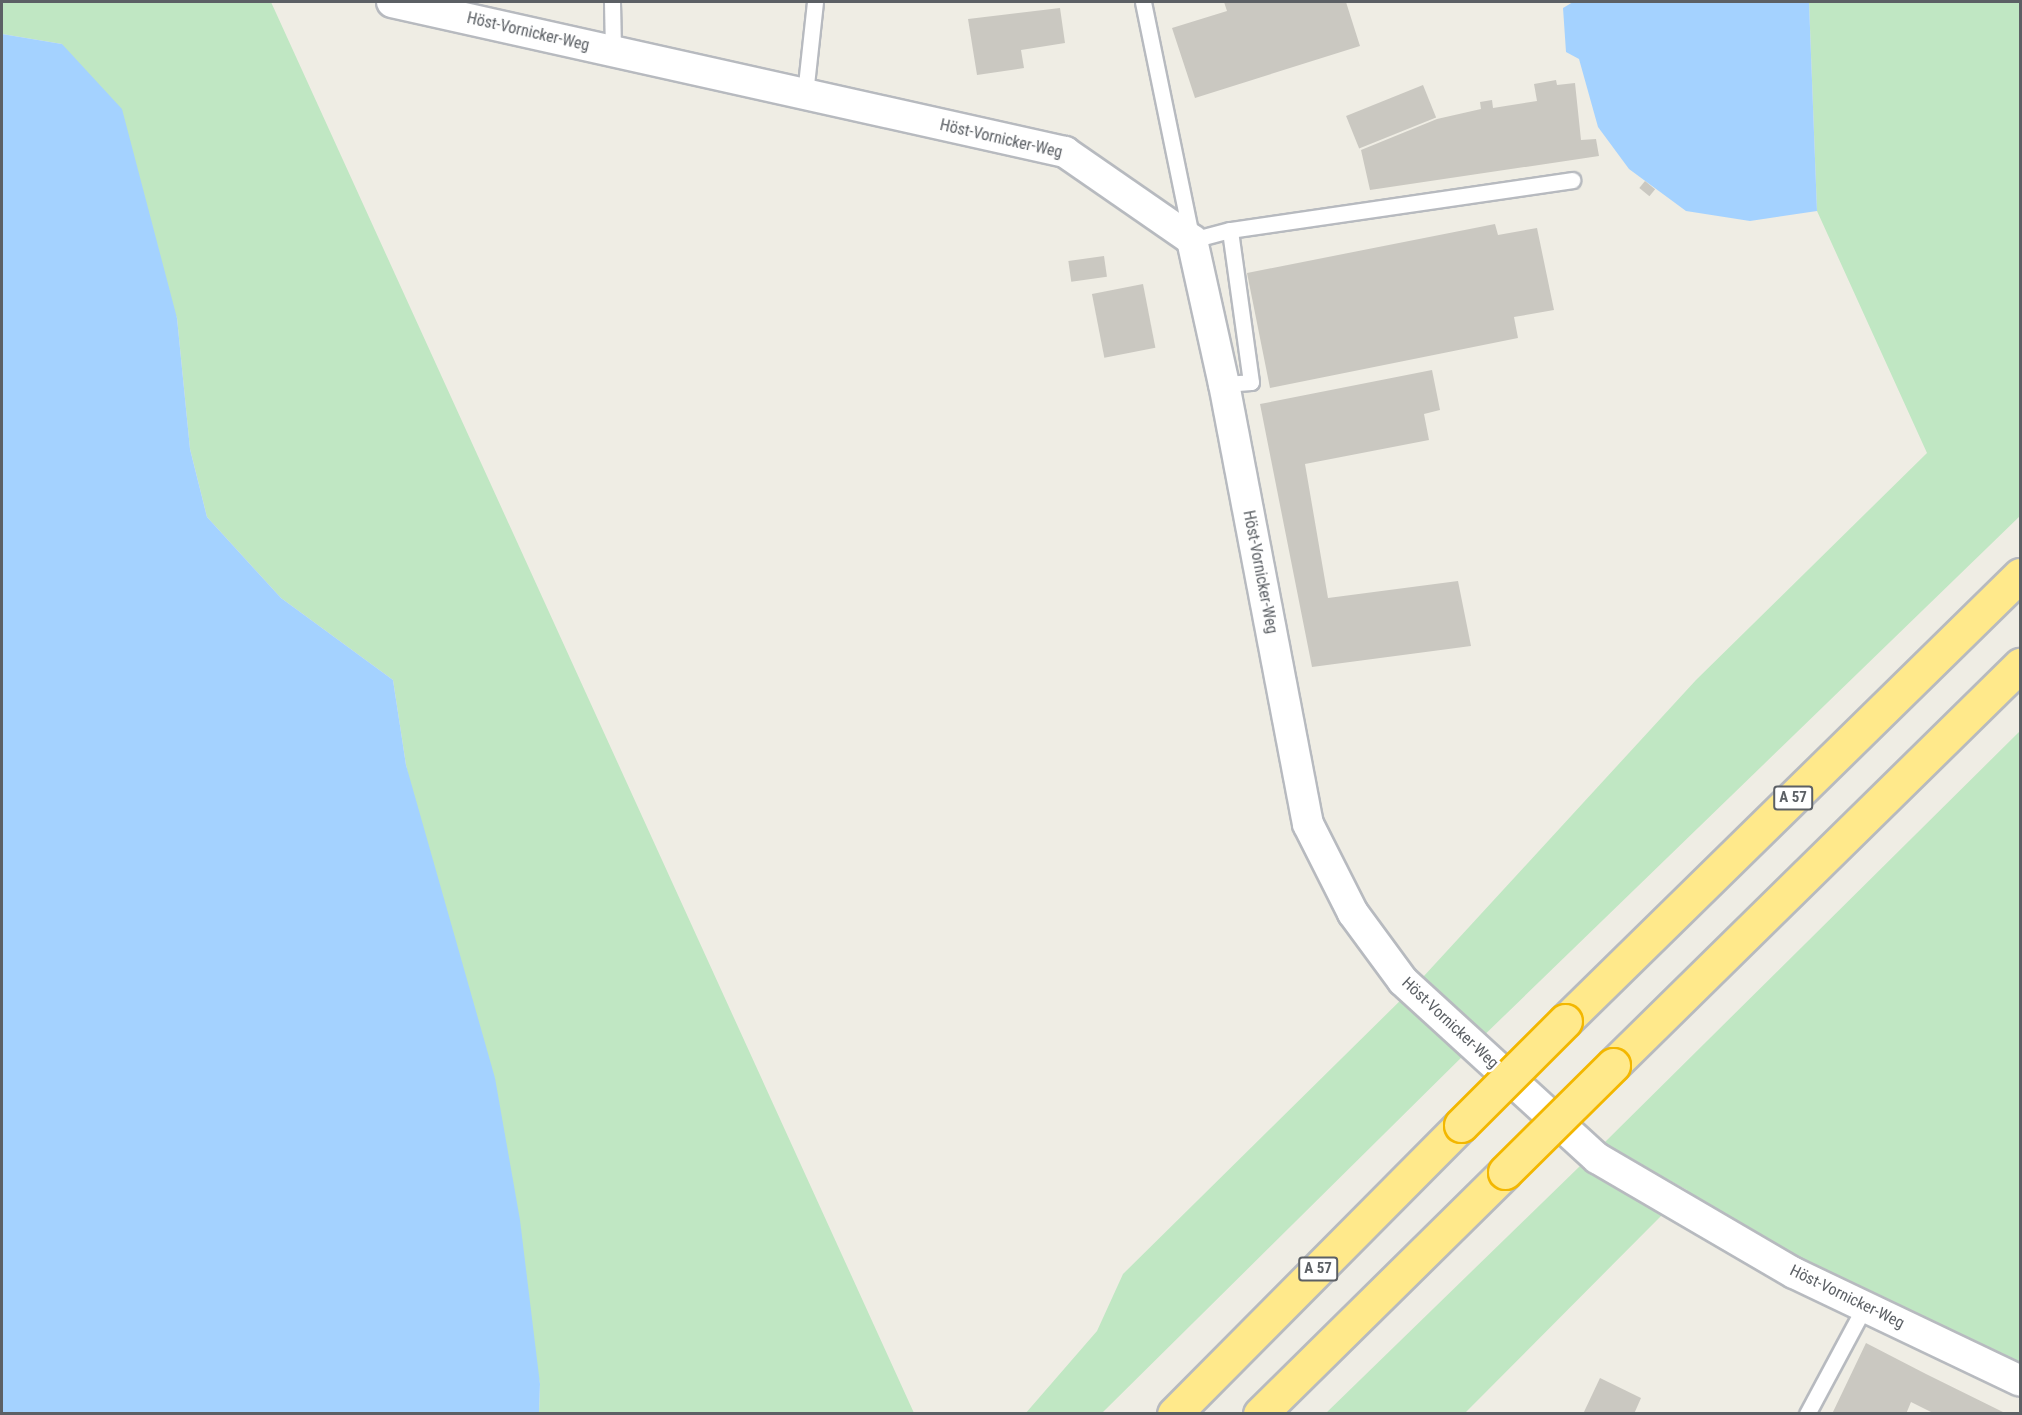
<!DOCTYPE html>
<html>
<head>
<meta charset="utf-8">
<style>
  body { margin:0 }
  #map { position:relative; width:2022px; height:1415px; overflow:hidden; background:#efede4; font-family:"Roboto Condensed",sans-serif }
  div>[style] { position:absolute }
  .green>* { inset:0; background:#c0e7c3 }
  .water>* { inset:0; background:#a4d2ff }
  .building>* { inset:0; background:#cac8c1; transform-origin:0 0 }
  .roads { filter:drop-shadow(2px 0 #b7babf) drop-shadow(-2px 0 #b7babf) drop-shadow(0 2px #b7babf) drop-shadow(0 -2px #b7babf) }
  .lane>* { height:15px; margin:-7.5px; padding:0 7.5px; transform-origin:7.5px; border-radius:7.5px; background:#fff }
  .street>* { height:30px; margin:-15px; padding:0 15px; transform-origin:15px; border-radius:15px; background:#fff }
  .highway>* { height:33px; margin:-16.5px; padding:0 16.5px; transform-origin:16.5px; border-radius:16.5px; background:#ffe98b }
  .bridges { filter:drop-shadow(2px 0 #f3b700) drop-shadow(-2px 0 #f3b700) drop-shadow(0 2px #f3b700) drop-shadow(0 -2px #f3b700) }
  .highway-bridge>* { height:33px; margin:-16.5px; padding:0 16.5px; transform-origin:16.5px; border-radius:16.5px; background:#ffe98b }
  span { translate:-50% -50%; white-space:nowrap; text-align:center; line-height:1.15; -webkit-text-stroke:5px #fff; paint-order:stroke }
  .shield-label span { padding:2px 4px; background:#fff; border:2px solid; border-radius:4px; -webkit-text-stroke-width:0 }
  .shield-label { font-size:15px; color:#5c6065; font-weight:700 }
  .street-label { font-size:16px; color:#5c6065 }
  .frame { position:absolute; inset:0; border:3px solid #5c6065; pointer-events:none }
</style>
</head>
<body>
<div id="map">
  <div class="green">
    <i style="clip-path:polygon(2px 2px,271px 2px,914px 1413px,539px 1413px,540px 1384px,406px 765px,393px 680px,281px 598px,207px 517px,190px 449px,177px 318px,62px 44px,2px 34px)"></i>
    <i style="clip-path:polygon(1809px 2px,2020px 2px,2020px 516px,1473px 1046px,1102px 1413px,1025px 1414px,1097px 1331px,1123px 1274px,1412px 989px,1696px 680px,1927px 453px,1817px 211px)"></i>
    <i style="clip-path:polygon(2020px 731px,2020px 1394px,1664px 1213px,1465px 1413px,1325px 1414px,1580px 1166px,1663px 1213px,1687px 1190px,1603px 1144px)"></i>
  </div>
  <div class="water">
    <i style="clip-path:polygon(1573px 2px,1809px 2px,1817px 211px,1750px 221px,1686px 211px,1629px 169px,1598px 127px,1579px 59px,1566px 52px,1563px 8px)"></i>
    <i style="clip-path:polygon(2px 34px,62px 44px,122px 109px,177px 318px,190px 449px,207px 517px,281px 598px,393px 680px,406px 765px,495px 1078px,520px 1220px,540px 1384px,539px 1413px,2px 1413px)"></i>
  </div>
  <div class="building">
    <i style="clip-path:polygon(1224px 2px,1346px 2px,1360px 46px,1195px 98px,1172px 28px,1227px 11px)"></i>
    <i style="clip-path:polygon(1060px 8px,1065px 43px,1021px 50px,1024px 68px,977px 75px,968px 19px)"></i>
    <i style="clip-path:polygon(1556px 80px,1557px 85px,1575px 83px,1581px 140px,1596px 139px,1599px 156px,1370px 190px,1361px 150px,1437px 119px,1481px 109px,1480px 102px,1492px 100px,1493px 108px,1537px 101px,1534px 84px)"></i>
    <i style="left:1423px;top:85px;width:35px;height:83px;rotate:68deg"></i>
    <i style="left:1645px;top:181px;width:13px;height:9px;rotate:39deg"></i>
    <i style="clip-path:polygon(1495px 224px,1498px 235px,1537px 228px,1554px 310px,1514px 317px,1518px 338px,1270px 388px,1247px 273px)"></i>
    <i style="left:1104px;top:256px;width:21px;height:36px;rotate:82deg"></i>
    <i style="left:1143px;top:284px;width:65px;height:52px;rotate:79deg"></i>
    <i style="clip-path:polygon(1432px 370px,1440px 410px,1424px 414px,1429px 440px,1305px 464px,1328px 598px,1458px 581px,1471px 646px,1312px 667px,1260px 404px)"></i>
    <i style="clip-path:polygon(1866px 1343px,1926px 1374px,2007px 1414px,1935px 1414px,1911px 1402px,1906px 1414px,1832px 1414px)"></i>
    <i style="clip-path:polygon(1600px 1378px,1641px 1398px,1634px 1414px,1583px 1414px)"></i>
  </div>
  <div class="roads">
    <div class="lane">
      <i style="left:612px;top:2px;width:49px;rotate:88.8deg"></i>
      <i style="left:1143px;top:2px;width:243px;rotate:78.4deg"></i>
      <i style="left:1192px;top:240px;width:39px;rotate:-15deg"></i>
      <i style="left:1230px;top:230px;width:346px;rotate:-8.3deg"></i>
      <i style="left:805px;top:94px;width:93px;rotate:-83.8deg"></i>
      <i style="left:1224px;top:384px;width:27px;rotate:-4deg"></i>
      <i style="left:1251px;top:382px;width:153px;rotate:-97.9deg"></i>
      <i style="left:1807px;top:1414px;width:123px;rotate:-61.8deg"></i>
    </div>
    <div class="street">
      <i style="left:392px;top:2px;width:690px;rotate:12.56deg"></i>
      <i style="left:1065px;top:152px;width:155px;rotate:34.7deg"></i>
      <i style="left:1192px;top:240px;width:148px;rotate:77.5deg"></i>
      <i style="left:1224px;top:384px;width:448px;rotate:79.2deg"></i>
      <i style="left:1308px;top:824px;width:100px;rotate:63.2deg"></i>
      <i style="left:1353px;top:913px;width:84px;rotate:53.7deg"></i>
      <i style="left:1403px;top:981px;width:263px;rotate:42.4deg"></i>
      <i style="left:1597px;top:1158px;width:228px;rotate:30.3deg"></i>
      <i style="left:1794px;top:1273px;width:250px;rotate:25.5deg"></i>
    </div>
    <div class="highway">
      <i style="left:1565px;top:1021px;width:637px;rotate:-44.43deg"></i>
      <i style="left:1613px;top:1065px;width:571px;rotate:-44.5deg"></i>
      <i style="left:1174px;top:1414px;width:407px;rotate:-45.2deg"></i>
      <i style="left:1260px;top:1414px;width:344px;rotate:-44.6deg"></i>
    </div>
  </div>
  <div class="bridges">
    <div class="highway-bridge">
      <i style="left:1461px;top:1125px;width:147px;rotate:-45deg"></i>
      <i style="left:1505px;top:1172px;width:152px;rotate:-44.7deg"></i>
    </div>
  </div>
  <div class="shield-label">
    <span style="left:1793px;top:798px">A 57</span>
    <span style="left:1318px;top:1269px">A 57</span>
  </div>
  <div class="street-label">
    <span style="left:528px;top:32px;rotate:13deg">Höst-Vornicker-Weg</span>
    <span style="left:1001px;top:139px;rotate:13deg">Höst-Vornicker-Weg</span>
    <span style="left:1260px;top:572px;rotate:79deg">Höst-Vornicker-Weg</span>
    <span style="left:1450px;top:1023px;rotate:43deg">Höst-Vornicker-Weg</span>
    <span style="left:1847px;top:1297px;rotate:26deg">Höst-Vornicker-Weg</span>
  </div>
  <div class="frame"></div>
</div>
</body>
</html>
